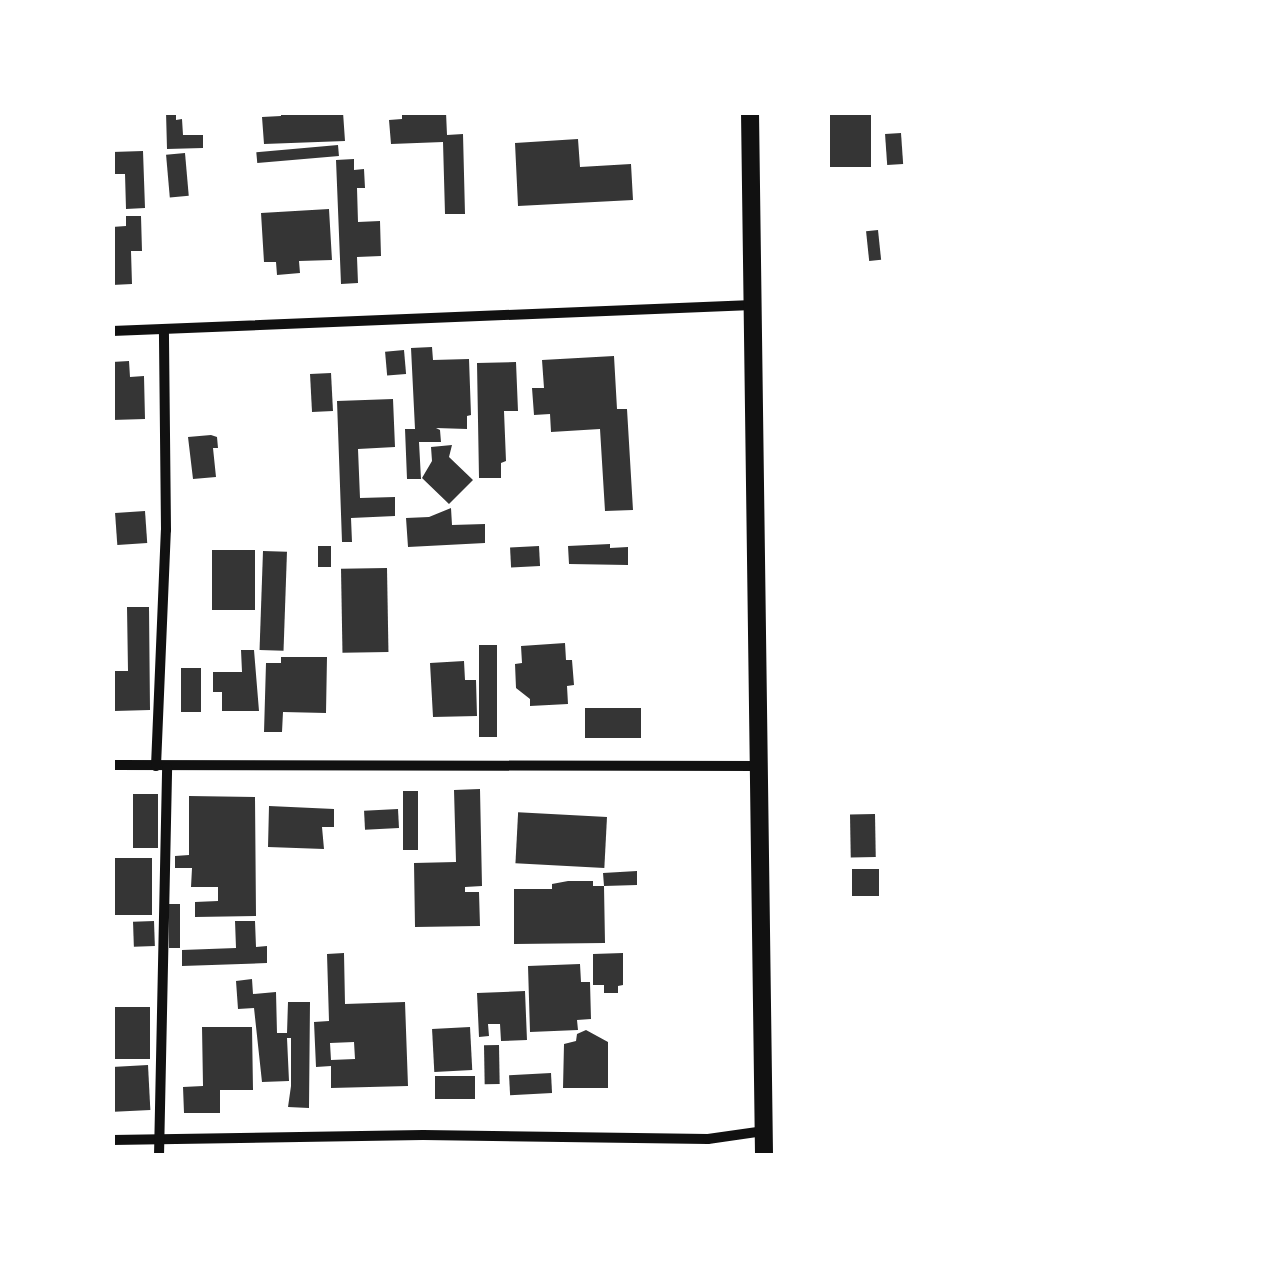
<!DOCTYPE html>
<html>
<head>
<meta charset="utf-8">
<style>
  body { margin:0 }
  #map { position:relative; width:1268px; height:1268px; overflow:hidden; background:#fff; font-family:Merriweather,serif }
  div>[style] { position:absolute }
  .building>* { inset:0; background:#353535; transform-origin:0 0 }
  .minor>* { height:10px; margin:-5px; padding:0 5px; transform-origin:5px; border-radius:5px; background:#111 }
  .secondary>* { height:18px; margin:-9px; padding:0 9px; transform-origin:9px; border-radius:9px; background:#111 }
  span { translate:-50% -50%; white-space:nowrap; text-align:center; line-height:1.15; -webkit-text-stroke:9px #fff; paint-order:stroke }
  .frame { position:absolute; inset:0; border:115px solid #fff; pointer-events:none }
</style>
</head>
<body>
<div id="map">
  <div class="building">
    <i style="clip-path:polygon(166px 112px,176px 112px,176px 120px,182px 119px,183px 135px,203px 135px,203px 148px,167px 149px)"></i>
    <i style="clip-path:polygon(281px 112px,343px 112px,345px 141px,264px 144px,262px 117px,281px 116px)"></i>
    <i style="clip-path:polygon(402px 112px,446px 112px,447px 135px,463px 134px,465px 214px,445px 214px,443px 142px,391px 144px,389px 120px,402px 119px)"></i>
    <i style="left:830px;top:112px;width:41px;height:55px"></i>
    <i style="left:901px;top:133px;width:31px;height:16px;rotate:86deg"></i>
    <i style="clip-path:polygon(578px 139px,580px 167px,631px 164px,633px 200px,518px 206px,515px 143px)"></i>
    <i style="left:338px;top:145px;width:11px;height:82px;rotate:85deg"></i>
    <i style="clip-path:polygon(143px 151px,145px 208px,126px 209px,125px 174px,112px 174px,112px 152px)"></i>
    <i style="left:185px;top:153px;width:43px;height:19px;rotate:85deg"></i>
    <i style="clip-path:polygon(354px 159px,354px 170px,364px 169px,365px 188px,357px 188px,358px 222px,380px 221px,381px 256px,357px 257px,358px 283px,341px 284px,336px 160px)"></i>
    <i style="clip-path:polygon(329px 209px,332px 260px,299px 261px,300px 273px,277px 275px,276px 262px,264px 262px,261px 213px)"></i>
    <i style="clip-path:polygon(126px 216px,141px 216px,142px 251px,131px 251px,132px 284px,112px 285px,112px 227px,126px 226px)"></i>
    <i style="left:878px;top:230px;width:30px;height:12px;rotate:84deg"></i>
    <i style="clip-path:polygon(432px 347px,433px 360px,469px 359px,471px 415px,467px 416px,467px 429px,436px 428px,440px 430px,441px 442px,419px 442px,421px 479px,407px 479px,405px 429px,415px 429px,411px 348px)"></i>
    <i style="left:404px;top:350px;width:24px;height:19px;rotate:85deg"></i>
    <i style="clip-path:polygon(614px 356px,617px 409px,627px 409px,633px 510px,605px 511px,600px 429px,551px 432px,550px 414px,534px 415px,532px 388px,544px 388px,542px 360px)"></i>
    <i style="clip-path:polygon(129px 361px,130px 377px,144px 376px,145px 419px,112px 420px,112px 362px)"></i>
    <i style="clip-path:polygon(516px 362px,518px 411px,504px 411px,506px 461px,501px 463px,501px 478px,479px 478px,477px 363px)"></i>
    <i style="left:331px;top:373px;width:38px;height:21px;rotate:87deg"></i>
    <i style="clip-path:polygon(393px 399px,395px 447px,358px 449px,360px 498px,395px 497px,395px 516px,351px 518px,352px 542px,342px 542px,337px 401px)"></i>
    <i style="clip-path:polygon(211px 435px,217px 437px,218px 448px,213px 448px,216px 477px,193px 479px,188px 437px)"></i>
    <i style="clip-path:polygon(452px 445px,449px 457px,473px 480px,449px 504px,422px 478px,432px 461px,431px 447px)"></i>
    <i style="clip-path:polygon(451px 508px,452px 525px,485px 524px,485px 543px,408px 547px,406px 518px,429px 517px)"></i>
    <i style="left:145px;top:511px;width:32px;height:30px;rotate:86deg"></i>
    <i style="clip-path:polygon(610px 544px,610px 548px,628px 547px,628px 565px,569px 564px,568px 546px)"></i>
    <i style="left:318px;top:546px;width:13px;height:21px"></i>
    <i style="left:539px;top:546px;width:20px;height:29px;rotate:87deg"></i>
    <i style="left:212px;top:550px;width:43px;height:60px"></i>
    <i style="left:263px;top:551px;width:24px;height:99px;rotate:2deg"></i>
    <i style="left:387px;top:568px;width:84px;height:46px;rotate:89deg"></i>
    <i style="clip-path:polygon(127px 607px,149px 607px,150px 710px,114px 711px,114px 671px,128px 671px)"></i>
    <i style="clip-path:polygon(565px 643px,566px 660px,572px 660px,574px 685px,567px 686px,568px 704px,530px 706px,530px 699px,516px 688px,515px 664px,522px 663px,521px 646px)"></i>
    <i style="left:479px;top:645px;width:18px;height:92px"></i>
    <i style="clip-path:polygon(241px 650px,254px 650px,259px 711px,222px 711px,222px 692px,213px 692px,213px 672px,242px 672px)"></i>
    <i style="clip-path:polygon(281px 657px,327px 657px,326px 713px,283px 712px,282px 732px,264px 732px,266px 663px,281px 663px)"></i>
    <i style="clip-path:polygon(464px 661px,465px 680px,476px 680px,477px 716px,433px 717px,430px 663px)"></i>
    <i style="left:201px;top:668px;width:44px;height:20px;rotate:90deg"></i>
    <i style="left:585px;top:708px;width:56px;height:30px"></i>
    <i style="clip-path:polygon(480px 789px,482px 886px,465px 887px,465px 892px,479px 892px,480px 926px,415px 927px,414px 863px,456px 862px,454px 790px)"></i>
    <i style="left:403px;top:791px;width:15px;height:59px"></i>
    <i style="left:133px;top:794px;width:25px;height:54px"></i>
    <i style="clip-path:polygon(189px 796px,255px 797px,256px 916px,195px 917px,195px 902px,218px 901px,218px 887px,191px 887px,192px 868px,175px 868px,175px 856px,189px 855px)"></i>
    <i style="clip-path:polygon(269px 806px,334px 809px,334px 827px,322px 827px,324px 849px,268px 847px)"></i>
    <i style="left:398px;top:809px;width:19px;height:34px;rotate:87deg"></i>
    <i style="left:875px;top:814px;width:43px;height:25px;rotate:89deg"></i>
    <i style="left:607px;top:817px;width:51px;height:89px;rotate:93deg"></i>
    <i style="left:112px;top:858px;width:40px;height:57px"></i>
    <i style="left:852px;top:869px;width:27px;height:27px"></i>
    <i style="clip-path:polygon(637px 871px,637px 885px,604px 886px,605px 943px,514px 944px,514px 889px,552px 889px,552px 884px,568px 881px,593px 881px,593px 886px,604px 886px,603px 873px)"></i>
    <i style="left:169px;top:904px;width:11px;height:44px"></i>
    <i style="left:154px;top:921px;width:25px;height:21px;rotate:88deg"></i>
    <i style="clip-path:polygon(235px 921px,255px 921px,256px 947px,267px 946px,267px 963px,182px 966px,182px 950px,236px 948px)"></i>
    <i style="clip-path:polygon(evenodd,344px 953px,345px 1004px,405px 1002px,408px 1086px,331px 1088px,331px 1066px,316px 1067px,314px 1022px,329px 1021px,327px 954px,344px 953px,354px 1042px,355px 1059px,331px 1060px,330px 1043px,354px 1042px)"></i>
    <i style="clip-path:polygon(623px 953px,623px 985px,618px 986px,618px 993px,604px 993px,604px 985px,593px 985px,593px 954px)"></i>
    <i style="clip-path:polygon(580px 964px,581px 982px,590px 982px,591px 1019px,577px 1020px,578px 1030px,530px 1032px,528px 966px)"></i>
    <i style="clip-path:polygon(252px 979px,253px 994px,276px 992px,277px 1033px,287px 1033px,288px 1002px,310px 1002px,309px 1108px,288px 1107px,291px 1086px,291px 1038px,287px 1038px,289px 1081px,262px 1082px,254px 1008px,238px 1009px,236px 981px)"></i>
    <i style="clip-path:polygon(525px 991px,527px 1040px,501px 1041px,500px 1024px,488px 1024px,489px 1036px,479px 1037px,477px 993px)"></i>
    <i style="left:112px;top:1007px;width:38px;height:52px"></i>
    <i style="clip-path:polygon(202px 1027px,252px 1027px,253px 1090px,220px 1090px,220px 1113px,184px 1113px,183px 1087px,203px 1086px)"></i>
    <i style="left:470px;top:1027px;width:43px;height:38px;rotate:87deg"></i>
    <i style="clip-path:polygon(586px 1030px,608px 1042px,608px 1088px,563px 1088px,564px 1044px,576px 1041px,577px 1034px)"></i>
    <i style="left:499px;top:1045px;width:39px;height:15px;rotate:89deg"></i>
    <i style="left:148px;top:1065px;width:45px;height:36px;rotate:87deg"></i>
    <i style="left:551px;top:1073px;width:20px;height:42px;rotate:87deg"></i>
    <i style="left:435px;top:1076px;width:40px;height:23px"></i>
  </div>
  <div class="minor">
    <i style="left:112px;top:331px;width:641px;rotate:-2.33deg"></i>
    <i style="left:112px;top:765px;width:649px;rotate:0.09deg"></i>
    <i style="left:156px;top:766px;width:236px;rotate:-87.6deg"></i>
    <i style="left:166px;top:530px;width:201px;rotate:-90.6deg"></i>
    <i style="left:112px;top:1140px;width:311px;rotate:-0.9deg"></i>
    <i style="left:423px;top:1135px;width:285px;rotate:0.8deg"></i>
    <i style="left:708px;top:1139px;width:57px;rotate:-8.1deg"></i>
    <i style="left:159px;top:1156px;width:388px;rotate:-88.8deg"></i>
  </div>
  <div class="secondary">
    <i style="left:750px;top:112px;width:1044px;rotate:89.23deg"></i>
  </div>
  <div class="frame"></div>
</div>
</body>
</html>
